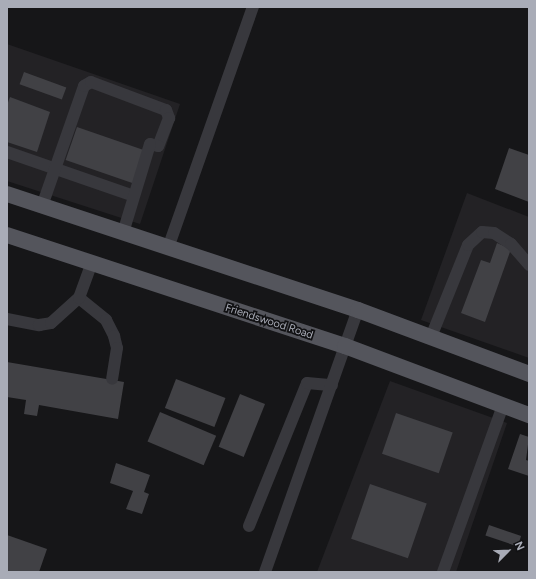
<!DOCTYPE html>
<html>
<head>
<meta charset="utf-8">
<style>
  body { margin:0 }
  #map { position:relative; width:536px; height:579px; overflow:hidden; background:#161618; font-family:Figtree,sans-serif }
  div>[style] { position:absolute }
  .built>* { inset:0; background:#232225 }
  .building>* { inset:0; background:#414145; transform-origin:0 0 }
  .minor>* { height:12px; margin:-6px; padding:0 6px; transform-origin:6px; border-radius:6px; background:#38383d }
  .major>* { height:16px; margin:-8px; padding:0 8px; transform-origin:8px; border-radius:8px; background:#54555c }
  span { translate:-50% -50%; white-space:nowrap; text-align:center; line-height:1.15; -webkit-text-stroke:3.5px #111113; paint-order:stroke }
  .street-label { font-size:11px; color:#a9acb7 }
  .frame { position:absolute; inset:0; border:8px solid #a9acb7; pointer-events:none }
  .north { position:absolute; left:488px; top:531px; width:40px; height:40px; -webkit-text-stroke:3px #111113; paint-order:stroke; rotate:66deg; font-size:11px; font-weight:700; line-height:16px; text-align:center; color:#a9acb7 }
  .north::after { content:''; display:block; margin:auto; width:14px; height:18px; background:#a9acb7; clip-path:polygon(50% 0,100% 100%,50% 72%,0 100%) }
</style>
</head>
<body>
<div id="map">
  <div class="built">
    <i style="clip-path:polygon(7px 44px,180px 104px,140px 224px,7px 181px)"></i>
    <i style="clip-path:polygon(467px 193px,529px 217px,529px 358px,421px 320px)"></i>
    <i style="clip-path:polygon(390px 381px,507px 423px,456px 572px,317px 572px)"></i>
  </div>
  <div class="building">
    <i style="left:24px;top:72px;width:45px;height:13px;rotate:20deg"></i>
    <i style="clip-path:polygon(10px 97px,50px 112px,37px 152px,7px 142px,7px 105px)"></i>
    <i style="left:77px;top:127px;width:72px;height:35px;rotate:19deg"></i>
    <i style="clip-path:polygon(509px 148px,529px 155px,529px 202px,495px 189px)"></i>
    <i style="clip-path:polygon(497px 243px,511px 249px,485px 322px,461px 313px,481px 260px,490px 263px)"></i>
    <i style="clip-path:polygon(7px 362px,124px 382px,118px 419px,39px 405px,37px 416px,24px 414px,26px 400px,7px 397px)"></i>
    <i style="left:176px;top:379px;width:53px;height:31px;rotate:21deg"></i>
    <i style="left:240px;top:394px;width:27px;height:57px;rotate:22deg"></i>
    <i style="left:160px;top:412px;width:61px;height:32px;rotate:23deg"></i>
    <i style="left:396px;top:413px;width:60px;height:43px;rotate:19deg"></i>
    <i style="clip-path:polygon(520px 434px,529px 437px,526px 460px,529px 461px,529px 476px,508px 469px)"></i>
    <i style="clip-path:polygon(116px 463px,150px 475px,144px 492px,149px 494px,142px 514px,126px 509px,133px 491px,110px 483px)"></i>
    <i style="left:370px;top:484px;width:60px;height:58px;rotate:19deg"></i>
    <i style="left:489px;top:525px;width:34px;height:11px;rotate:19deg"></i>
    <i style="clip-path:polygon(7px 535px,47px 549px,39px 572px,7px 572px)"></i>
  </div>
  <div class="minor">
    <i style="left:7px;top:152px;width:134px;rotate:19.1deg"></i>
    <i style="left:42px;top:206px;width:127px;rotate:-70.7deg"></i>
    <i style="left:84px;top:86px;width:8px;rotate:-30deg"></i>
    <i style="left:91px;top:82px;width:80px;rotate:20.5deg"></i>
    <i style="left:166px;top:110px;width:9px;rotate:69deg"></i>
    <i style="left:169px;top:118px;width:30px;rotate:111deg"></i>
    <i style="left:158px;top:146px;width:8px;rotate:-166deg"></i>
    <i style="left:150px;top:144px;width:93px;rotate:106.9deg"></i>
    <i style="left:168px;top:248px;width:256px;rotate:-70.6deg"></i>
    <i style="left:79px;top:298px;width:35px;rotate:39deg"></i>
    <i style="left:106px;top:320px;width:18px;rotate:63deg"></i>
    <i style="left:114px;top:336px;width:12px;rotate:76deg"></i>
    <i style="left:117px;top:348px;width:31px;rotate:99deg"></i>
    <i style="left:7px;top:319px;width:33px;rotate:11deg"></i>
    <i style="left:39px;top:325px;width:12px;rotate:-9deg"></i>
    <i style="left:51px;top:323px;width:38px;rotate:-42deg"></i>
    <i style="left:79px;top:298px;width:35px;rotate:-70deg"></i>
    <i style="left:431px;top:337px;width:99px;rotate:-68.1deg"></i>
    <i style="left:468px;top:245px;width:19px;rotate:-43deg"></i>
    <i style="left:482px;top:232px;width:12px;rotate:5deg"></i>
    <i style="left:494px;top:233px;width:20px;rotate:33deg"></i>
    <i style="left:511px;top:244px;width:28px;rotate:49deg"></i>
    <i style="left:249px;top:526px;width:154px;rotate:-67.9deg"></i>
    <i style="left:307px;top:383px;width:25px;rotate:5deg"></i>
    <i style="left:265px;top:572px;width:278px;rotate:-70.5deg"></i>
    <i style="left:443px;top:572px;width:177px;rotate:-70.2deg"></i>
  </div>
  <div class="major">
    <i style="left:7px;top:194px;width:370px;rotate:18.3deg"></i>
    <i style="left:358px;top:310px;width:183px;rotate:20.5deg"></i>
    <i style="left:7px;top:235px;width:356px;rotate:18.2deg"></i>
    <i style="left:345px;top:346px;width:197px;rotate:20.6deg"></i>
  </div>
  <div class="street-label">
    <span style="left:269px;top:322px;rotate:18deg">Friendswood Road</span>
  </div>
  <div class="frame"></div>
  <div class="north">N</div>
</div>
</body>
</html>
